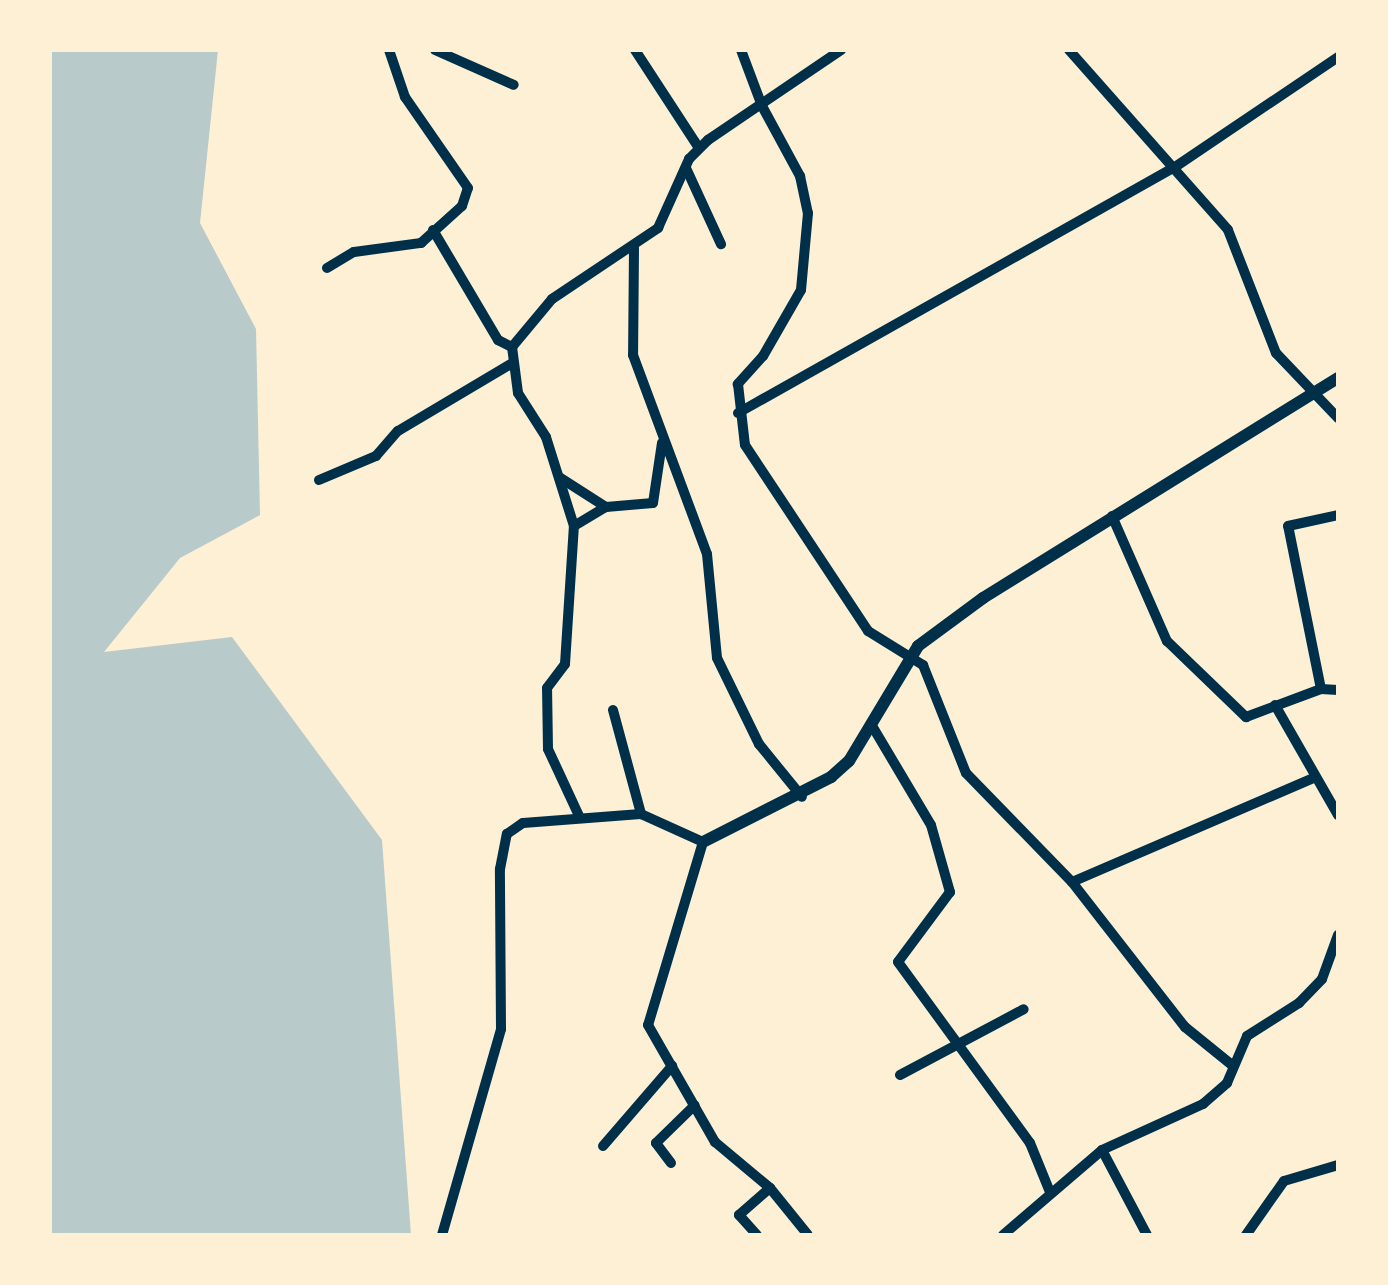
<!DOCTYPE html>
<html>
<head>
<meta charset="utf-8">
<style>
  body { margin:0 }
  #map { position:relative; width:1388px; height:1285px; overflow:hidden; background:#fdf0d5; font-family:"Fira Sans Condensed",sans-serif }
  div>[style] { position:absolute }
  .green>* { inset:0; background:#b9caca }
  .minor>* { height:10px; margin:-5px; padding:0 5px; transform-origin:5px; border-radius:5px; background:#003049 }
  .tertiary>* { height:12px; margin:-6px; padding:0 6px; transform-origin:6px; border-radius:6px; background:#003049 }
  span { translate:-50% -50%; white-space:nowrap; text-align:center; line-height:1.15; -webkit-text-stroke:9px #fdf0d5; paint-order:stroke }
  .frame { position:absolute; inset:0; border:52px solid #fdf0d5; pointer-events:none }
</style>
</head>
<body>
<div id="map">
  <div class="green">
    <i style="clip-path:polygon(50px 50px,218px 50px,200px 223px,256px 329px,260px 515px,180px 558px,104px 652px,232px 637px,382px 840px,411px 1235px,50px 1235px)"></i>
  </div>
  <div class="minor">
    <i style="left:435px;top:50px;width:86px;rotate:23.9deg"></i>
    <i style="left:635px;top:50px;width:117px;rotate:56.9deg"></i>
    <i style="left:741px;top:50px;width:60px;rotate:69.4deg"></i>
    <i style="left:762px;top:106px;width:80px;rotate:61.5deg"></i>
    <i style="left:800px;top:176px;width:38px;rotate:78deg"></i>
    <i style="left:808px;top:213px;width:77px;rotate:95.2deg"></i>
    <i style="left:801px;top:290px;width:76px;rotate:119.9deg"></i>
    <i style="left:763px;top:356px;width:38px;rotate:132deg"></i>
    <i style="left:738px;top:384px;width:61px;rotate:83.5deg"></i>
    <i style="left:745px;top:445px;width:223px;rotate:56.5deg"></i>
    <i style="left:868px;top:631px;width:65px;rotate:31.7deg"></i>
    <i style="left:923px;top:665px;width:116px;rotate:68.3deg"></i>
    <i style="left:966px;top:773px;width:152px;rotate:45.8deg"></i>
    <i style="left:1072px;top:882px;width:184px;rotate:52.1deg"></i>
    <i style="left:1185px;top:1027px;width:60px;rotate:39deg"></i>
    <i style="left:1069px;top:50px;width:240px;rotate:48.5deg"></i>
    <i style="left:1228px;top:230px;width:132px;rotate:68.7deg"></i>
    <i style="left:1276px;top:353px;width:90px;rotate:46.4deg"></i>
    <i style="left:686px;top:168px;width:84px;rotate:65.3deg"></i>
    <i style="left:433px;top:230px;width:128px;rotate:59.4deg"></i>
    <i style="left:498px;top:340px;width:16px;rotate:27deg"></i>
    <i style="left:634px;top:248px;width:107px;rotate:90.5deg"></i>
    <i style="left:633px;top:355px;width:212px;rotate:69.6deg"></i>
    <i style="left:707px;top:554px;width:104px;rotate:84.5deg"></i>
    <i style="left:717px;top:658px;width:96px;rotate:64deg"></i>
    <i style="left:759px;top:744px;width:68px;rotate:50.9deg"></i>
    <i style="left:327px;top:268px;width:31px;rotate:-31deg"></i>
    <i style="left:354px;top:252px;width:68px;rotate:-7.7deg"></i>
    <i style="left:421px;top:243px;width:55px;rotate:-42.1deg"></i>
    <i style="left:462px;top:206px;width:19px;rotate:-72deg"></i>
    <i style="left:468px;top:188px;width:111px;rotate:-124.7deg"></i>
    <i style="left:405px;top:97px;width:50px;rotate:-108.8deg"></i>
    <i style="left:738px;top:413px;width:501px;rotate:-29.38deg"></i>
    <i style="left:1175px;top:167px;width:197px;rotate:-34deg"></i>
    <i style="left:559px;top:477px;width:56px;rotate:32.6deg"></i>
    <i style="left:319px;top:480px;width:62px;rotate:-22.8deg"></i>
    <i style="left:376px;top:456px;width:33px;rotate:-49deg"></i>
    <i style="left:398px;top:431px;width:131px;rotate:-30.7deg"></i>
    <i style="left:1112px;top:516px;width:137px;rotate:66.3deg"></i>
    <i style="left:1167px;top:641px;width:110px;rotate:43.9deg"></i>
    <i style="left:1246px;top:717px;width:80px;rotate:-20.5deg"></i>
    <i style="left:1321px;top:689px;width:17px;rotate:3deg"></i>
    <i style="left:574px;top:526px;width:37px;rotate:-31deg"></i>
    <i style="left:606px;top:507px;width:47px;rotate:-4.9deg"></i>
    <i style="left:653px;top:503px;width:61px;rotate:-81.5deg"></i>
    <i style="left:1321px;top:689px;width:166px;rotate:-101.4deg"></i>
    <i style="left:1288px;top:526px;width:51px;rotate:-12.4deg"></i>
    <i style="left:1275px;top:705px;width:127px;rotate:60.2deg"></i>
    <i style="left:613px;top:710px;width:108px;rotate:74.9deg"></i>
    <i style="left:871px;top:724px;width:117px;rotate:59.3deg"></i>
    <i style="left:931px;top:825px;width:70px;rotate:74.2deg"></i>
    <i style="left:950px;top:892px;width:87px;rotate:126.6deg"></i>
    <i style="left:898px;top:962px;width:224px;rotate:53.9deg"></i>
    <i style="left:1030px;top:1143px;width:53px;rotate:67.8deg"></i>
    <i style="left:580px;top:818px;width:76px;rotate:-114.9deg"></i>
    <i style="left:548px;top:749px;width:61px;rotate:-90.9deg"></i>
    <i style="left:547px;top:688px;width:30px;rotate:-53deg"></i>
    <i style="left:565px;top:664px;width:138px;rotate:-86.3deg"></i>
    <i style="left:574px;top:526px;width:93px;rotate:-107.5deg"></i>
    <i style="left:546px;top:437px;width:52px;rotate:-122.5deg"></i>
    <i style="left:518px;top:393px;width:46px;rotate:-97.4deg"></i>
    <i style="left:512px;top:347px;width:62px;rotate:-50.2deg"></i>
    <i style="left:552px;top:299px;width:128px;rotate:-33.8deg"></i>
    <i style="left:658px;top:228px;width:76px;rotate:-65.8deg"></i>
    <i style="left:689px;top:159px;width:27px;rotate:-45deg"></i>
    <i style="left:708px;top:140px;width:161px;rotate:-34.1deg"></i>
    <i style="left:1072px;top:882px;width:262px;rotate:-23.3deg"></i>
    <i style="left:900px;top:1075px;width:140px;rotate:-28deg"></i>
    <i style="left:603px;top:1146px;width:106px;rotate:-49.2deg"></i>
    <i style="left:1102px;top:1150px;width:96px;rotate:62.1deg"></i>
    <i style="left:671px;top:1163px;width:25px;rotate:-127deg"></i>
    <i style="left:656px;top:1143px;width:54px;rotate:-44.3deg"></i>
    <i style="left:442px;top:1235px;width:214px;rotate:-74deg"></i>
    <i style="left:501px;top:1029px;width:160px;rotate:-90.4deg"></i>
    <i style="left:500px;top:869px;width:36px;rotate:-79deg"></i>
    <i style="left:507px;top:834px;width:19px;rotate:-35deg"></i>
    <i style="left:523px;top:823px;width:118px;rotate:-4.4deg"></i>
    <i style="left:641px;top:814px;width:68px;rotate:24.3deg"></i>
    <i style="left:703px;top:842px;width:191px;rotate:106.7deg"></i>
    <i style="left:648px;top:1025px;width:135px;rotate:60.2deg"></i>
    <i style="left:715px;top:1142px;width:72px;rotate:39.9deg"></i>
    <i style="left:770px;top:1188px;width:60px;rotate:51deg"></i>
    <i style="left:757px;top:1235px;width:27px;rotate:-132deg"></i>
    <i style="left:739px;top:1215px;width:41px;rotate:-41.1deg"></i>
    <i style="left:1003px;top:1235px;width:130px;rotate:-40.6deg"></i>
    <i style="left:1102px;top:1150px;width:111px;rotate:-24.5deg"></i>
    <i style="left:1203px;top:1104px;width:32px;rotate:-41deg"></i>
    <i style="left:1227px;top:1083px;width:51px;rotate:-66.9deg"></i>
    <i style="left:1247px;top:1036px;width:62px;rotate:-32.4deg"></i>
    <i style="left:1299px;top:1003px;width:33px;rotate:-46deg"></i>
    <i style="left:1322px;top:979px;width:47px;rotate:-70deg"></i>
    <i style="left:1246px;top:1235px;width:66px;rotate:-54.9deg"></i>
    <i style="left:1284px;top:1181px;width:56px;rotate:-16.5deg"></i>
  </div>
  <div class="tertiary">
    <i style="left:703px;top:842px;width:144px;rotate:-26.9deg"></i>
    <i style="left:831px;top:777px;width:24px;rotate:-42deg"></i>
    <i style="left:849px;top:761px;width:134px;rotate:-59deg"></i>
    <i style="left:918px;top:646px;width:81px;rotate:-36.4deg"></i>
    <i style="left:983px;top:598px;width:418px;rotate:-31.8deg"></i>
  </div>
  <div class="frame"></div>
</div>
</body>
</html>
